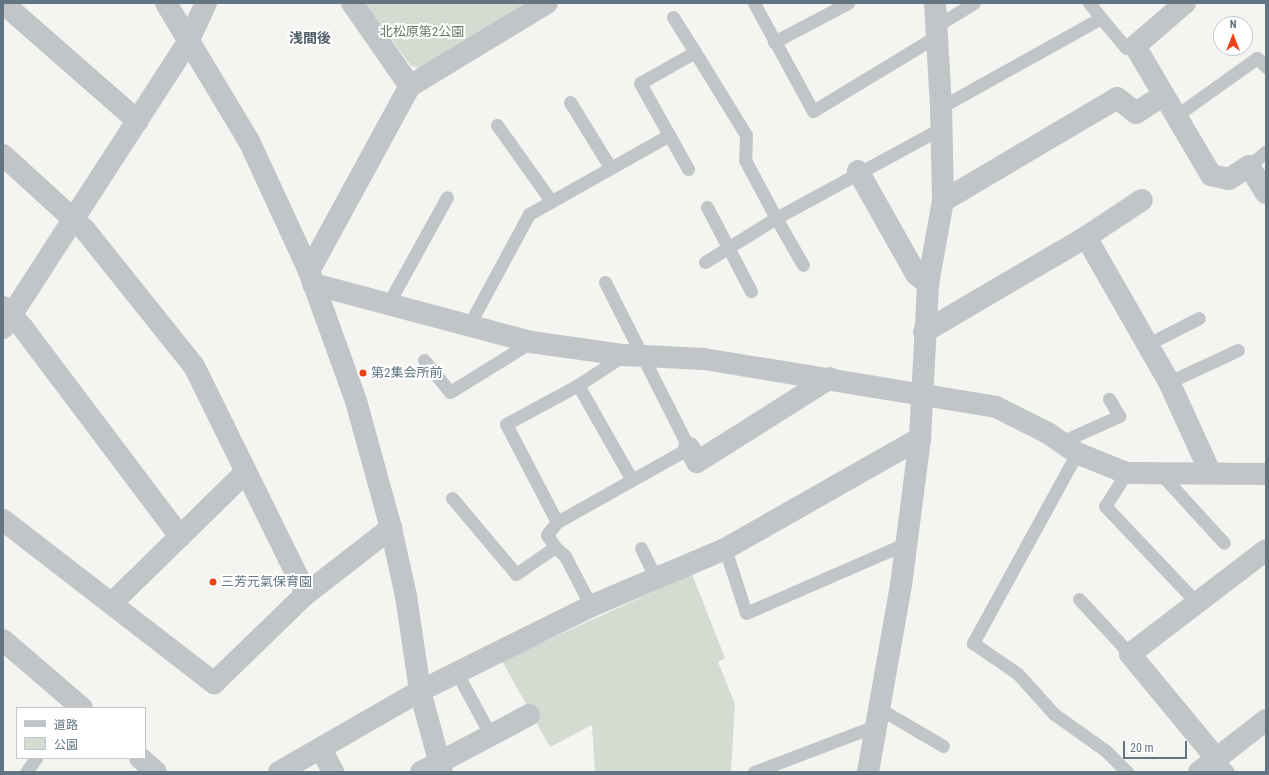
<!DOCTYPE html>
<html>
<head>
<meta charset="utf-8">
<style>
  body { margin:0 }
  #map { position:relative; width:1269px; height:775px; overflow:hidden; background:#f4f4f0; font-family:"Roboto Condensed","Noto Sans JP",sans-serif }
  div>[style] { position:absolute }
  .green>* { inset:0; background:#d5dbd1 }
  .service>* { height:13px; margin:-6.5px; padding:0 6.5px; transform-origin:6.5px; border-radius:6.5px; background:#c1c5c8 }
  .minor>* { height:22px; margin:-11px; padding:0 11px; transform-origin:11px; border-radius:11px; background:#c1c5c8 }
  .tertiary>* { height:22px; margin:-11px; padding:0 11px; transform-origin:11px; border-radius:11px; background:#c1c5c8 }
  .dots>* { width:11px; height:11px; translate:-50% -50%; box-sizing:border-box; border:2px solid #fff; border-radius:50% }
  span { translate:-50% -50%; white-space:nowrap; text-align:center; line-height:1.15; -webkit-text-stroke:4px #fff; paint-order:stroke }
  .park-label { font-size:13px; color:#667961 }
  .poi-label { font-size:13px; color:#617583 }
  .left { translate:0 -50%; text-align:left }
  .neighbourhood-label { font-size:14px; color:#505e67; font-weight:700 }
  .frame { position:absolute; inset:0; border:4px solid #617583; pointer-events:none }
  .legend { position:absolute; left:16px; top:707px; width:130px; height:52px; box-sizing:border-box; background:#fff; border:1px solid #c0c8cd; margin:0; padding:5px 7px; list-style:none; font-size:12px; color:#617583 }
  .legend li { display:flex; align-items:center; gap:8px; height:20px }
  .legend b { width:20px; border:1px solid #c0c8cd }
  .north { position:absolute; left:1213px; top:16px; width:40px; height:40px; box-sizing:border-box; background:#fff; border:1px solid #c0c8cd; border-radius:50%; rotate:0deg; font-size:11px; font-weight:700; line-height:16px; text-align:center; color:#617583 }
  .north::after { content:''; display:block; margin:auto; width:14px; height:18px; background:#ec4218; clip-path:polygon(50% 0,100% 100%,50% 72%,0 100%) }
  .scale { position:absolute; left:1123px; top:741px; width:64px; height:18px; box-sizing:border-box; border:2px solid #617583; border-top:0; padding-left:5px; font-size:12px; line-height:14px; white-space:nowrap; color:#617583; -webkit-text-stroke:3px #fff; paint-order:stroke }
</style>
</head>
<body>
<div id="map">
  <div class="green">
    <i style="clip-path:polygon(365px 3px,527px 3px,419px 68px,411px 66px)"></i>
    <i style="clip-path:polygon(692px 574px,725px 658px,718px 662px,735px 704px,731px 772px,595px 772px,592px 725px,550px 747px,502px 661px)"></i>
  </div>
  <div class="service">
    <i style="left:754px;top:3px;width:123px;rotate:61.4deg"></i>
    <i style="left:813px;top:111px;width:145px;rotate:-31.2deg"></i>
    <i style="left:1089px;top:3px;width:19px;rotate:51deg"></i>
    <i style="left:673px;top:17px;width:41px;rotate:57.8deg"></i>
    <i style="left:936px;top:26px;width:44px;rotate:-31.2deg"></i>
    <i style="left:774px;top:42px;width:84px;rotate:-27.8deg"></i>
    <i style="left:570px;top:102px;width:76px;rotate:58.4deg"></i>
    <i style="left:941px;top:107px;width:183px;rotate:-29.1deg"></i>
    <i style="left:1101px;top:18px;width:39px;rotate:50deg"></i>
    <i style="left:1126px;top:48px;width:9px;rotate:-13deg"></i>
    <i style="left:1177px;top:115px;width:98px;rotate:-35.5deg"></i>
    <i style="left:1257px;top:58px;width:13px;rotate:45deg"></i>
    <i style="left:497px;top:125px;width:93px;rotate:54.6deg"></i>
    <i style="left:1249px;top:166px;width:23px;rotate:-41deg"></i>
    <i style="left:688px;top:169px;width:98px;rotate:-119.2deg"></i>
    <i style="left:640px;top:83px;width:63px;rotate:-29.4deg"></i>
    <i style="left:695px;top:52px;width:97px;rotate:58.4deg"></i>
    <i style="left:746px;top:135px;width:25px;rotate:92deg"></i>
    <i style="left:745px;top:160px;width:66px;rotate:61.9deg"></i>
    <i style="left:776px;top:218px;width:189px;rotate:-28.5deg"></i>
    <i style="left:707px;top:207px;width:95px;rotate:62.4deg"></i>
    <i style="left:705px;top:262px;width:84px;rotate:-31.8deg"></i>
    <i style="left:776px;top:218px;width:54px;rotate:60.1deg"></i>
    <i style="left:605px;top:282px;width:186px;rotate:63.2deg"></i>
    <i style="left:689px;top:448px;width:151px;rotate:150.7deg"></i>
    <i style="left:557px;top:522px;width:110px;rotate:-117.5deg"></i>
    <i style="left:506px;top:424px;width:82px;rotate:-28.4deg"></i>
    <i style="left:578px;top:385px;width:55px;rotate:-33.1deg"></i>
    <i style="left:388px;top:304px;width:122px;rotate:-61.1deg"></i>
    <i style="left:469px;top:325px;width:126px;rotate:-61.6deg"></i>
    <i style="left:529px;top:214px;width:161px;rotate:-29.4deg"></i>
    <i style="left:1148px;top:344px;width:57px;rotate:-27deg"></i>
    <i style="left:424px;top:360px;width:41px;rotate:50.9deg"></i>
    <i style="left:450px;top:392px;width:95px;rotate:-31.7deg"></i>
    <i style="left:1169px;top:382px;width:76px;rotate:-24.9deg"></i>
    <i style="left:578px;top:385px;width:109px;rotate:60.4deg"></i>
    <i style="left:1061px;top:442px;width:64px;rotate:-24.1deg"></i>
    <i style="left:1119px;top:416px;width:20px;rotate:-120deg"></i>
    <i style="left:1077px;top:453px;width:217px;rotate:118.7deg"></i>
    <i style="left:973px;top:643px;width:55px;rotate:34.6deg"></i>
    <i style="left:1018px;top:674px;width:54px;rotate:48deg"></i>
    <i style="left:1054px;top:714px;width:64px;rotate:35.4deg"></i>
    <i style="left:1106px;top:751px;width:30px;rotate:45deg"></i>
    <i style="left:1126px;top:473px;width:39px;rotate:122deg"></i>
    <i style="left:1105px;top:506px;width:134px;rotate:46.5deg"></i>
    <i style="left:1161px;top:474px;width:93px;rotate:47.6deg"></i>
    <i style="left:452px;top:498px;width:99px;rotate:49.9deg"></i>
    <i style="left:516px;top:574px;width:47px;rotate:-34.7deg"></i>
    <i style="left:557px;top:522px;width:16px;rotate:128deg"></i>
    <i style="left:547px;top:535px;width:14px;rotate:56deg"></i>
    <i style="left:555px;top:547px;width:13px;rotate:42deg"></i>
    <i style="left:565px;top:556px;width:56px;rotate:62.5deg"></i>
    <i style="left:641px;top:548px;width:34px;rotate:64deg"></i>
    <i style="left:725px;top:549px;width:67px;rotate:71.8deg"></i>
    <i style="left:746px;top:613px;width:176px;rotate:-23.5deg"></i>
    <i style="left:1079px;top:599px;width:75px;rotate:47.2deg"></i>
    <i style="left:457px;top:673px;width:72px;rotate:61.6deg"></i>
    <i style="left:880px;top:709px;width:73px;rotate:30.4deg"></i>
    <i style="left:1216px;top:758px;width:18px;rotate:49deg"></i>
    <i style="left:26px;top:772px;width:17px;rotate:-54deg"></i>
    <i style="left:754px;top:772px;width:133px;rotate:-20.8deg"></i>
  </div>
  <div class="minor">
    <i style="left:3px;top:3px;width:179px;rotate:41.2deg"></i>
    <i style="left:352px;top:3px;width:101px;rotate:55.1deg"></i>
    <i style="left:1185px;top:3px;width:66px;rotate:139.3deg"></i>
    <i style="left:1135px;top:46px;width:150px;rotate:59.5deg"></i>
    <i style="left:1211px;top:175px;width:18px;rotate:13deg"></i>
    <i style="left:1229px;top:179px;width:24px;rotate:-33deg"></i>
    <i style="left:1249px;top:166px;width:32px;rotate:58deg"></i>
    <i style="left:3px;top:155px;width:111px;rotate:42.4deg"></i>
    <i style="left:85px;top:230px;width:174px;rotate:51.3deg"></i>
    <i style="left:194px;top:366px;width:254px;rotate:63.8deg"></i>
    <i style="left:858px;top:171px;width:118px;rotate:60.6deg"></i>
    <i style="left:916px;top:274px;width:16px;rotate:40deg"></i>
    <i style="left:943px;top:201px;width:202px;rotate:-30.6deg"></i>
    <i style="left:1117px;top:98px;width:24px;rotate:38deg"></i>
    <i style="left:1136px;top:113px;width:33px;rotate:-33deg"></i>
    <i style="left:1086px;top:237px;width:67px;rotate:-33.5deg"></i>
    <i style="left:309px;top:271px;width:211px;rotate:-61.4deg"></i>
    <i style="left:410px;top:86px;width:160px;rotate:-31.2deg"></i>
    <i style="left:313px;top:284px;width:226px;rotate:14.9deg"></i>
    <i style="left:531px;top:342px;width:94px;rotate:8deg"></i>
    <i style="left:624px;top:355px;width:80px;rotate:2.9deg"></i>
    <i style="left:704px;top:359px;width:296px;rotate:9.3deg"></i>
    <i style="left:996px;top:407px;width:58px;rotate:26.6deg"></i>
    <i style="left:1048px;top:433px;width:35px;rotate:35deg"></i>
    <i style="left:1077px;top:453px;width:53px;rotate:22.2deg"></i>
    <i style="left:1126px;top:473px;width:140px;rotate:0.4deg"></i>
    <i style="left:3px;top:307px;width:29px;rotate:46deg"></i>
    <i style="left:23px;top:328px;width:261px;rotate:53deg"></i>
    <i style="left:3px;top:328px;width:343px;rotate:-57.1deg"></i>
    <i style="left:189px;top:40px;width:41px;rotate:-65.3deg"></i>
    <i style="left:924px;top:332px;width:188px;rotate:-30.4deg"></i>
    <i style="left:1086px;top:237px;width:167px;rotate:60.2deg"></i>
    <i style="left:1169px;top:382px;width:99px;rotate:65.5deg"></i>
    <i style="left:689px;top:448px;width:16px;rotate:60deg"></i>
    <i style="left:697px;top:462px;width:157px;rotate:-32.3deg"></i>
    <i style="left:3px;top:520px;width:267px;rotate:37.7deg"></i>
    <i style="left:214px;top:683px;width:128px;rotate:-44.1deg"></i>
    <i style="left:306px;top:594px;width:108px;rotate:-37.8deg"></i>
    <i style="left:112px;top:603px;width:187px;rotate:-44.4deg"></i>
    <i style="left:3px;top:640px;width:104px;rotate:40.7deg"></i>
    <i style="left:321px;top:749px;width:26px;rotate:62deg"></i>
    <i style="left:140px;top:758px;width:21px;rotate:41deg"></i>
    <i style="left:1216px;top:758px;width:135px;rotate:-129.6deg"></i>
    <i style="left:1130px;top:654px;width:171px;rotate:-37.4deg"></i>
    <i style="left:279px;top:772px;width:163px;rotate:-29.9deg"></i>
    <i style="left:420px;top:691px;width:191px;rotate:-26.4deg"></i>
    <i style="left:591px;top:606px;width:146px;rotate:-23deg"></i>
    <i style="left:725px;top:549px;width:224px;rotate:-29.6deg"></i>
    <i style="left:421px;top:772px;width:122px;rotate:-27.8deg"></i>
    <i style="left:868px;top:772px;width:190px;rotate:-80deg"></i>
    <i style="left:901px;top:585px;width:148px;rotate:-82.6deg"></i>
    <i style="left:920px;top:438px;width:154px;rotate:-87deg"></i>
    <i style="left:928px;top:284px;width:84px;rotate:-79.8deg"></i>
    <i style="left:943px;top:201px;width:94px;rotate:-91.2deg"></i>
    <i style="left:941px;top:107px;width:104px;rotate:-93.3deg"></i>
    <i style="left:1199px;top:772px;width:85px;rotate:-37.8deg"></i>
  </div>
  <div class="tertiary">
    <i style="left:166px;top:3px;width:161px;rotate:59deg"></i>
    <i style="left:249px;top:141px;width:143px;rotate:65.2deg"></i>
    <i style="left:309px;top:271px;width:138px;rotate:70.1deg"></i>
    <i style="left:356px;top:401px;width:132px;rotate:74.6deg"></i>
    <i style="left:391px;top:528px;width:70px;rotate:77.6deg"></i>
    <i style="left:406px;top:596px;width:96px;rotate:81.6deg"></i>
    <i style="left:420px;top:691px;width:84px;rotate:74.8deg"></i>
  </div>
  <div class="dots">
    <i style="left:363px;top:373px;background:#ec4218"></i>
    <i style="left:213px;top:582px;background:#ec4218"></i>
  </div>
  <div class="park-label">
    <span style="left:422px;top:32px">北松原第2公園</span>
  </div>
  <div class="poi-label">
    <span class="left" style="left:371px;top:373px">第2集会所前</span>
    <span class="left" style="left:221px;top:582px">三芳元氣保育園</span>
  </div>
  <div class="neighbourhood-label">
    <span style="left:310px;top:38px">浅間後</span>
  </div>
  <div class="frame"></div>
  <ul class="legend">
  <li><b style="height:5px;background:#c1c5c8"></b>道路</li>
  <li><b style="height:11px;background:#d5dbd1"></b>公園</li>
  </ul>
  <div class="north">N</div>
  <div class="scale">20 m</div>
</div>
</body>
</html>
